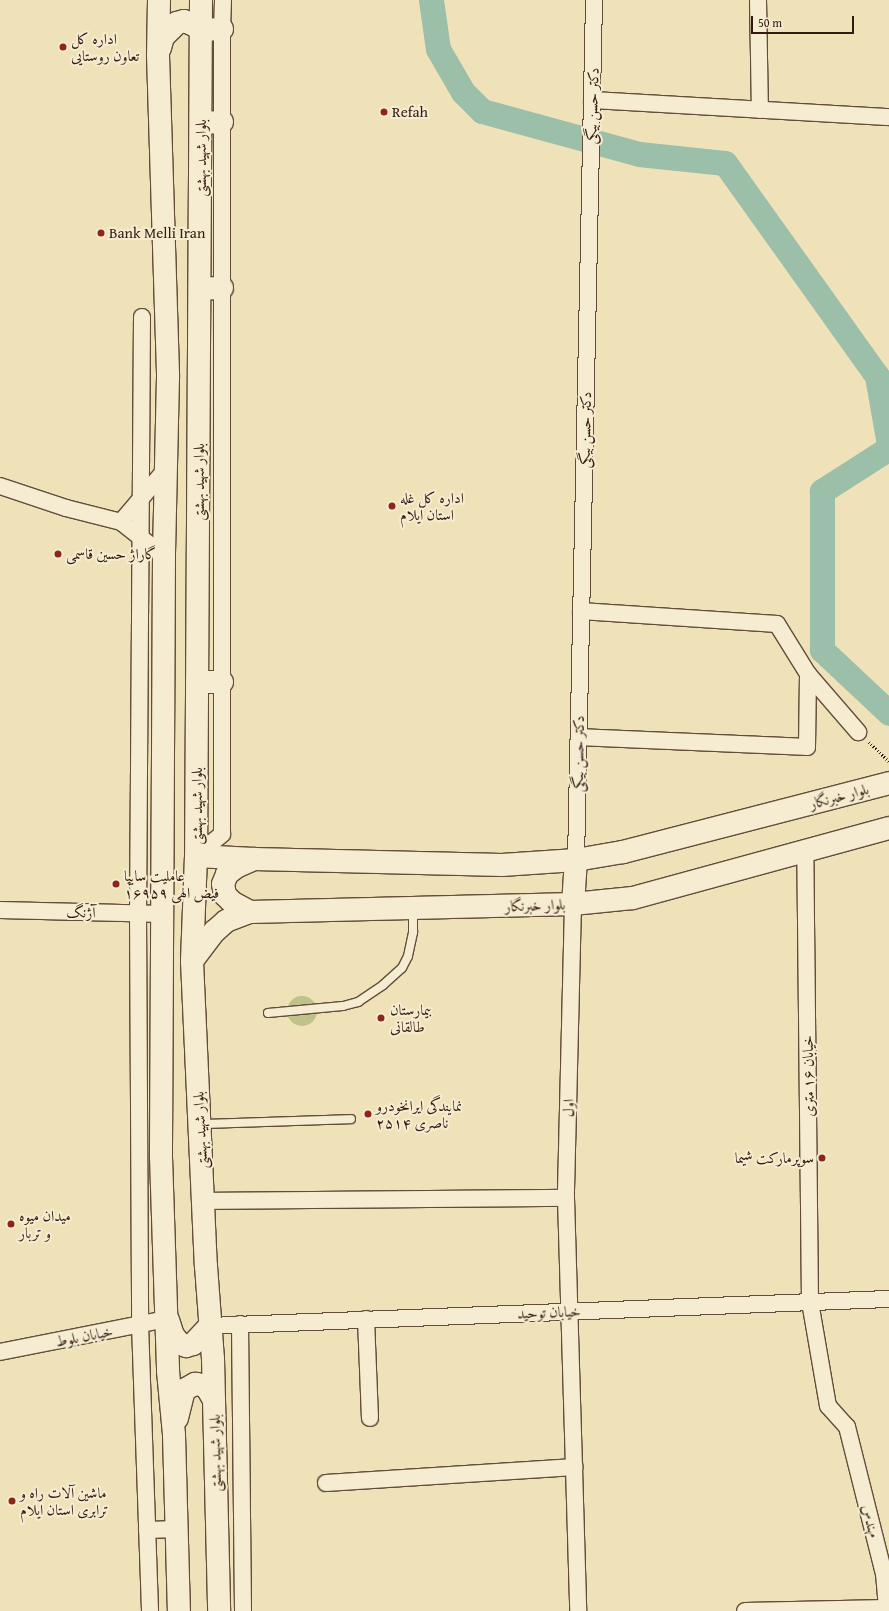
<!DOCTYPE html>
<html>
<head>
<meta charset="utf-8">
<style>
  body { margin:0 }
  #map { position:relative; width:889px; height:1611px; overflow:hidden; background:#f0e2b8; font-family:"Gentium Book Plus",Amiri,serif }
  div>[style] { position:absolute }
  .green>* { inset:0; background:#bfc28b }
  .round { border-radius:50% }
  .river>* { height:25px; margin:-12.5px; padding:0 12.5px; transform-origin:12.5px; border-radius:12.5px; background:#9bbfa9 }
  .path>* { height:2.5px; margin-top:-1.25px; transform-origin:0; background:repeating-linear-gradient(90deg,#331b10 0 1px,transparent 0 3px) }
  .roads { filter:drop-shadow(1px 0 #624d3a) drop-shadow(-1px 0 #624d3a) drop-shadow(0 1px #624d3a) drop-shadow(0 -1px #624d3a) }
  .lane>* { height:8px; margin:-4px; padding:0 4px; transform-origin:4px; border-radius:4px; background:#f5ecd1 }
  .street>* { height:16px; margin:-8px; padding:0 8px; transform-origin:8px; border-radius:8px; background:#f5ecd1 }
  .secondary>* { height:22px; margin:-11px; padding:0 11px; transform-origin:11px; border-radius:11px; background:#f5ecd1 }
  .dots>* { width:11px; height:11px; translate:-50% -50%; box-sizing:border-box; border:2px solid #f5ecd1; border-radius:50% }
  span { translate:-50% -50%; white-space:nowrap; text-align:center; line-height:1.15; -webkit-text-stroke:4px #f5ecd1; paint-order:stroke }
  .poi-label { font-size:15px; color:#331b10 }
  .left { translate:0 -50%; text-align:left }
  .right { translate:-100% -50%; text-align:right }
  .street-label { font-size:15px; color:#331b10 }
  .scale { position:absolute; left:751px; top:16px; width:103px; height:18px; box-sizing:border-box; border:2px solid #331b10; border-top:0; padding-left:5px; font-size:12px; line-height:14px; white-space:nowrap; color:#331b10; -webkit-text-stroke:3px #f5ecd1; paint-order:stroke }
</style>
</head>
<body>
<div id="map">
  <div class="green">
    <i class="round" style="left:287px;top:996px;width:30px;height:30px"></i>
  </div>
  <div class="river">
    <i style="left:431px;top:0;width:49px;rotate:81.9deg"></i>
    <i style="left:438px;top:49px;width:50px;rotate:59.8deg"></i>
    <i style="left:463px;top:92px;width:27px;rotate:45deg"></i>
    <i style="left:482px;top:111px;width:163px;rotate:15.3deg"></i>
    <i style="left:639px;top:154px;width:86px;rotate:6deg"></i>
    <i style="left:725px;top:163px;width:262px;rotate:54.5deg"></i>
    <i style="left:877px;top:376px;width:70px;rotate:80.1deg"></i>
    <i style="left:889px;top:448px;width:80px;rotate:147.3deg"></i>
    <i style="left:822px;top:491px;width:159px;rotate:90deg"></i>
    <i style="left:822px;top:650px;width:92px;rotate:43.2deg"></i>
  </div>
  <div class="path">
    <i style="left:869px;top:742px;width:28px;rotate:44deg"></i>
  </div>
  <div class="roads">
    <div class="lane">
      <i style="left:268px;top:1013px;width:75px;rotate:-5.3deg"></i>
      <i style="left:343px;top:1006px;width:16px;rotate:-15deg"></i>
      <i style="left:358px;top:1002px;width:30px;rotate:-34deg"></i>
      <i style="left:383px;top:985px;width:25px;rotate:-42deg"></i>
      <i style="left:402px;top:968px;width:13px;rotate:-63deg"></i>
      <i style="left:408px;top:956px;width:25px;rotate:-78deg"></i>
      <i style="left:413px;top:932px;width:22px;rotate:-90deg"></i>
      <i style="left:201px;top:1124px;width:150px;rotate:-1.9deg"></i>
    </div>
    <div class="street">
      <i style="left:758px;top:0;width:110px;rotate:89deg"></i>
      <i style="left:592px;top:100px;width:297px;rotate:3.3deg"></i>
      <i style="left:142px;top:317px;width:596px;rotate:90.38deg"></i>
      <i style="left:138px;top:913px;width:411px;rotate:89.7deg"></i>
      <i style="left:140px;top:1324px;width:287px;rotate:88deg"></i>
      <i style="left:0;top:486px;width:70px;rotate:18.4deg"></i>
      <i style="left:66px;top:508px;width:57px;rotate:14.3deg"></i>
      <i style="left:121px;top:522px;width:55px;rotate:38.3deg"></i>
      <i style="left:121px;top:522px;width:70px;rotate:-49.7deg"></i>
      <i style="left:581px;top:611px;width:196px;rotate:3.8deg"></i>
      <i style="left:777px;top:624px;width:59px;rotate:58.2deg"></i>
      <i style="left:808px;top:674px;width:77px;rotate:49.2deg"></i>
      <i style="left:579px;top:737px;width:228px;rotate:2.5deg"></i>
      <i style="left:807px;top:747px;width:73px;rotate:-89.2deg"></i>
      <i style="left:196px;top:856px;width:34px;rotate:-40deg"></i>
      <i style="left:222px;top:834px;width:805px;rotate:-90deg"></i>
      <i style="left:222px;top:29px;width:29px;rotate:-88deg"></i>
      <i style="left:576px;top:860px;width:860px;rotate:-88.8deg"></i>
      <i style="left:573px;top:904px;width:294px;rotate:91.4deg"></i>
      <i style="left:566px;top:1198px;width:413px;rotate:88.3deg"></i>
      <i style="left:0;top:910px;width:163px;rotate:1.4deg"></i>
      <i style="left:204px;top:1201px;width:362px;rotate:-0.5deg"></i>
      <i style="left:366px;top:1319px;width:99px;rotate:87.7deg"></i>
      <i style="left:240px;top:1324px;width:287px;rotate:89.4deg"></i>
      <i style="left:210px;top:1326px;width:680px;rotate:-2.28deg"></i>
      <i style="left:0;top:1352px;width:170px;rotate:-11.2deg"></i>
      <i style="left:326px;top:1483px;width:249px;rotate:-3.7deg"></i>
      <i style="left:147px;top:1530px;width:30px;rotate:-2deg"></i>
      <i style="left:745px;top:1611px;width:142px;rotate:-1.2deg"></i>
      <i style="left:887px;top:1608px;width:34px;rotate:-95deg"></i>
      <i style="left:884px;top:1574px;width:152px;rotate:-104.1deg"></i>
      <i style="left:847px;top:1427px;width:28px;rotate:-132deg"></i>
      <i style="left:828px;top:1406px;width:106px;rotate:-99.8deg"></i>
      <i style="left:810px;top:1302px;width:451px;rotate:-90.6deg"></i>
    </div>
    <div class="secondary">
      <i style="left:159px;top:0;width:55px;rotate:91deg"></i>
      <i style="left:158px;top:55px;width:322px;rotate:88.2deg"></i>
      <i style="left:168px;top:377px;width:179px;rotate:91.3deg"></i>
      <i style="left:164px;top:556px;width:601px;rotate:90.29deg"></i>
      <i style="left:161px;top:1157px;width:214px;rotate:88.1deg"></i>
      <i style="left:168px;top:1371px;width:64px;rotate:84.6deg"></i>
      <i style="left:174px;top:1435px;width:176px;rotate:88.4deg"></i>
      <i style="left:201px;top:0;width:856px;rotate:90.33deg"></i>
      <i style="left:196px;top:856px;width:105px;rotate:92.2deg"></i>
      <i style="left:192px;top:961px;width:305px;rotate:87.4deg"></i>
      <i style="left:206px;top:1266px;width:93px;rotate:85.7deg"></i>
      <i style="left:213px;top:1359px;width:252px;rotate:88.6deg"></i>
      <i style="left:160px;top:48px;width:11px;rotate:-75deg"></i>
      <i style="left:163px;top:37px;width:20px;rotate:-45deg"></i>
      <i style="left:177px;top:23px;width:7px;rotate:-16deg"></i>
      <i style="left:184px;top:21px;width:9px;rotate:21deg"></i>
      <i style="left:192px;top:24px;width:12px;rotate:31deg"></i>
      <i style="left:202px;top:30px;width:20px;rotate:-3deg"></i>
      <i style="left:201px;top:123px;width:21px;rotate:-3deg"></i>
      <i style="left:200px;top:289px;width:22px;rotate:-3deg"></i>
      <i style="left:197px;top:682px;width:25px"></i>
      <i style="left:196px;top:856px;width:58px;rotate:3deg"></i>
      <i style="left:254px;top:859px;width:248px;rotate:1.4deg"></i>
      <i style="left:502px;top:865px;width:74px;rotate:-3.9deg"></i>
      <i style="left:576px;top:860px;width:48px;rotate:-9.7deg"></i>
      <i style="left:623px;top:852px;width:275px;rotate:-14.5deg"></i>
      <i style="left:573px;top:904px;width:44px;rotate:-86.1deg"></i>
      <i style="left:250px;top:912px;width:19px;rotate:-152deg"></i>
      <i style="left:233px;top:903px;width:11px;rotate:-135deg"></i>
      <i style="left:225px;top:895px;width:11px;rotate:-100deg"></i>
      <i style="left:223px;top:884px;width:11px;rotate:-68deg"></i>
      <i style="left:227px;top:874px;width:11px;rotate:-38deg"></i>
      <i style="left:236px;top:867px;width:20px;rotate:-24deg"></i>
      <i style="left:192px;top:961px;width:38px;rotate:-53deg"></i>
      <i style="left:215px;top:931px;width:15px;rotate:-42deg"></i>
      <i style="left:226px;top:921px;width:26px;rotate:-21deg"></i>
      <i style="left:250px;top:912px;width:323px;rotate:-1.4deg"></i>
      <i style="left:573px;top:904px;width:60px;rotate:-5.7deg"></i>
      <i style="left:633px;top:898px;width:265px;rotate:-15.3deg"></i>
      <i style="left:168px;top:1320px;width:16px;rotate:72deg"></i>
      <i style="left:173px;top:1335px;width:10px;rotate:53deg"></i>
      <i style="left:179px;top:1343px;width:8px;rotate:23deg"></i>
      <i style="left:186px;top:1346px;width:7px;rotate:-16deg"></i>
      <i style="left:193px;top:1344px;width:25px;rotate:-47deg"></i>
      <i style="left:177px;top:1418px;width:29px;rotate:-76deg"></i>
      <i style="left:184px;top:1390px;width:13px;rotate:-29deg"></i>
      <i style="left:195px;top:1384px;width:7px;rotate:8deg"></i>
      <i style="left:202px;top:1385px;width:6px;rotate:31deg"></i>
      <i style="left:207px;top:1388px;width:14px;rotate:60deg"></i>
    </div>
  </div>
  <div class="dots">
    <i style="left:63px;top:47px;background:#8f2418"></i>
    <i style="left:384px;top:112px;background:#8f2418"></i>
    <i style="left:101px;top:233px;background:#8f2418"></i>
    <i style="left:392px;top:506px;background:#8f2418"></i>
    <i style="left:58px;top:554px;background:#8f2418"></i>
    <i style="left:116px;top:884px;background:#8f2418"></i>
    <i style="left:381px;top:1018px;background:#8f2418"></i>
    <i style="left:368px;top:1114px;background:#8f2418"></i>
    <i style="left:822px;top:1158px;background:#8f2418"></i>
    <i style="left:11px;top:1224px;background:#8f2418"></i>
    <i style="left:12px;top:1501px;background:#8f2418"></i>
  </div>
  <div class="poi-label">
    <span class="left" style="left:71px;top:47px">اداره کل<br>تعاون روستایی</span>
    <span class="left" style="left:392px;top:112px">Refah</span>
    <span class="left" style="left:109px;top:233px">Bank Melli Iran</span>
    <span class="left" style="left:400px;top:506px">اداره کل غله<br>استان ایلام</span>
    <span class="left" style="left:66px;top:554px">گاراژ حسین قاسمی</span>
    <span class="left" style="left:124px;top:884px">عاملیت سایپا<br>۱۶۹۵۹ فیض الهی</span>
    <span class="left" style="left:390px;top:1018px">بیمارستان<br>طالقانی</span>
    <span class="left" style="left:376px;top:1114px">نمایندگی ایرانخودرو<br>ناصری ۲۵۱۴</span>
    <span class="right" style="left:814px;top:1158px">سوپرمارکت شیما</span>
    <span class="left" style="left:19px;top:1224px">میدان میوه<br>و تربار</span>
    <span class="left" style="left:20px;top:1501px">ماشین آلات راه و<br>ترابری استان ایلام</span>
  </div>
  <div class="street-label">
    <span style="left:592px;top:106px;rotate:-88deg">دکتر حسن بیگی</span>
    <span style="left:201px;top:158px;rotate:-90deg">بلوار شهید بهشتی</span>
    <span style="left:585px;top:430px;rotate:-89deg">دکتر حسن بیگی</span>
    <span style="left:199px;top:482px;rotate:-90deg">بلوار شهید بهشتی</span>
    <span style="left:578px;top:754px;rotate:-89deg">دکتر حسن بیگی</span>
    <span style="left:839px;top:796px;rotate:-15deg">بلوار خبرنگار</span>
    <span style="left:197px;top:806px;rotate:-90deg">بلوار شهید بهشتی</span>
    <span style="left:535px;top:905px;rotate:-2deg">بلوار خبرنگار</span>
    <span style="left:81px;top:912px;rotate:1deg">آژنگ</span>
    <span style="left:808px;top:1076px;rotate:-91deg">خیابان ۱۶ متری</span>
    <span style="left:568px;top:1108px;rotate:-89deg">اول</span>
    <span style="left:200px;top:1130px;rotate:-93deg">بلوار شهید بهشتی</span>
    <span style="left:549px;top:1312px;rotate:-2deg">خیابان توحید</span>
    <span style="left:84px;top:1336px;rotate:-11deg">خیابان بلوط</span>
    <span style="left:215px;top:1453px;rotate:-91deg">بلوار شهید بهشتی</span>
    <span style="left:871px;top:1521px;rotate:76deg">مهندس</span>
  </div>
  <div class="scale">50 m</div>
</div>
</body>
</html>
